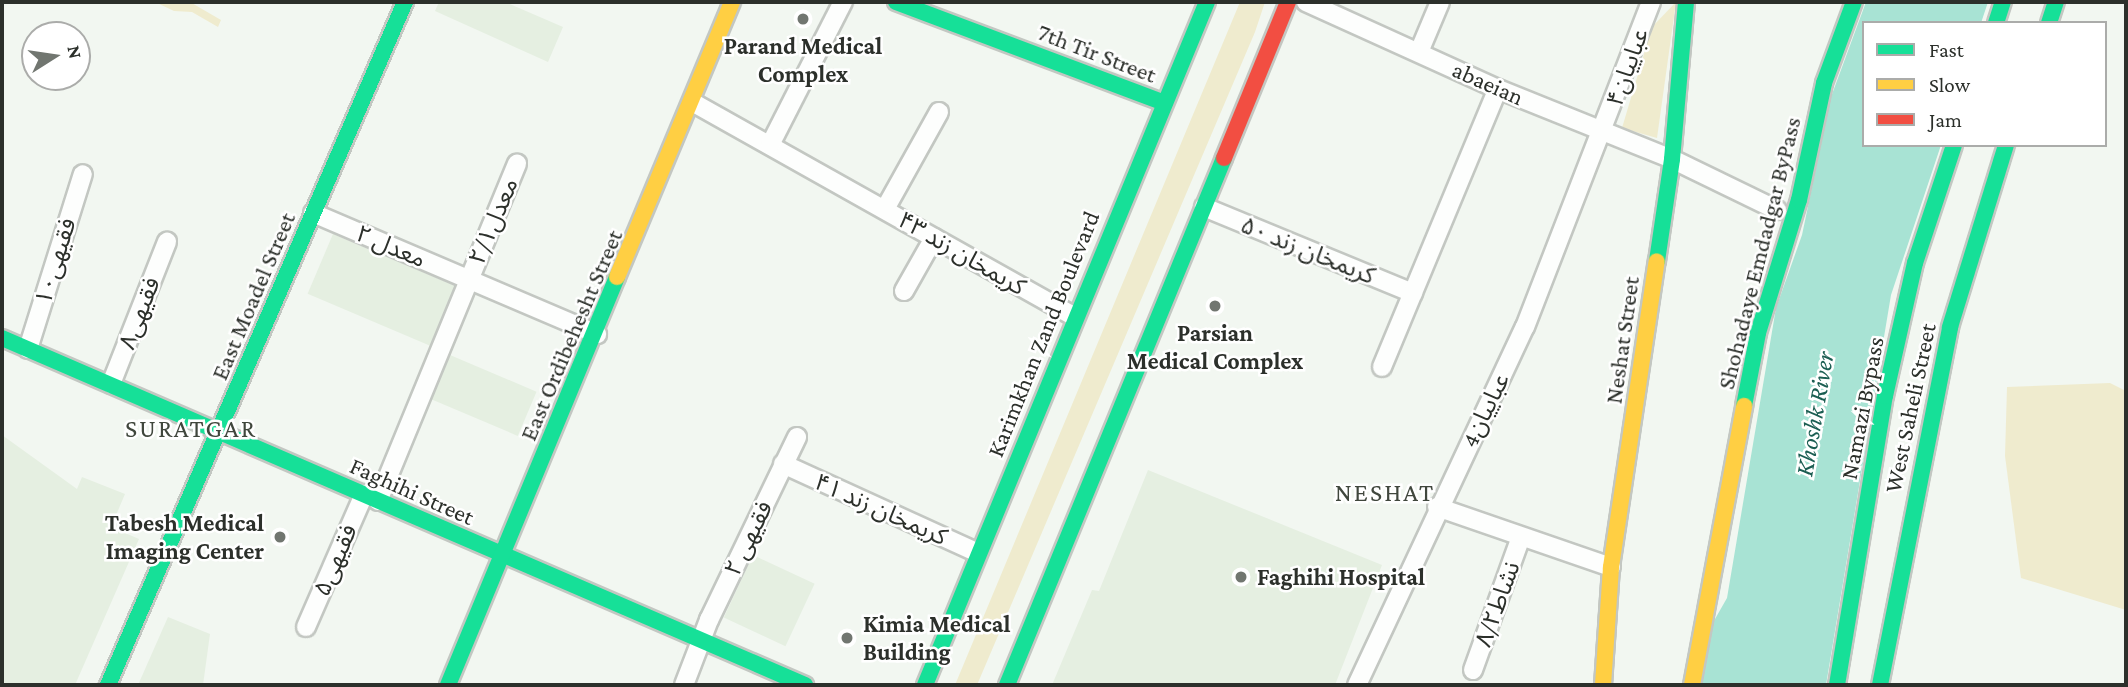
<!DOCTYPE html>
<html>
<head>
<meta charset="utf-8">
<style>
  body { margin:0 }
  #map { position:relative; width:2128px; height:687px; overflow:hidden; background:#f2f7f1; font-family:"Crimson Pro","Noto Sans Arabic",serif }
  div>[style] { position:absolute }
  .built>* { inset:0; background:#e5efe1; transform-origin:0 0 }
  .green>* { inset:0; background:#efebce }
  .water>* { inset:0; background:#a8e3d4 }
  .roads { filter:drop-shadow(2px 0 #c3c7c2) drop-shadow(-2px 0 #c3c7c2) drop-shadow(0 2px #c3c7c2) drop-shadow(0 -2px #c3c7c2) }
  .street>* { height:18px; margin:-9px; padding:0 9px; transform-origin:9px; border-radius:9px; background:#fdfefd }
  .fast>* { height:16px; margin:-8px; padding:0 8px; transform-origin:8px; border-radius:8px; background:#16e098 }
  .slow>* { height:16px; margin:-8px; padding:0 8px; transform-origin:8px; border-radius:8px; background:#ffcf43 }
  .jam>* { height:16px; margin:-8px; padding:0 8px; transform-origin:8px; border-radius:8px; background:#f24e42 }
  .dots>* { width:19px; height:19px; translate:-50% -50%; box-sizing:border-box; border:4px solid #fff; border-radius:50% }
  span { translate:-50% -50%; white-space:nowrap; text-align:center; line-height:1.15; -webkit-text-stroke:5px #fff; paint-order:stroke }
  .poi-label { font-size:24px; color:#2c302b; font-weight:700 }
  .right { translate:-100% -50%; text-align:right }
  .left { translate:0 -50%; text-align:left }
  .street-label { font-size:24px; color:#2c302b }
  .water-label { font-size:26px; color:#1b5e52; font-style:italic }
  .neighbourhood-label { font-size:26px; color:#40473d; letter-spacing:2px }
  .frame { position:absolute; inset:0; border:4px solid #2c302b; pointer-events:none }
  .legend { position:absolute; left:1862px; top:21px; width:245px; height:126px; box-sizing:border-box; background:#fff; border:2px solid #abacaa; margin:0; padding:9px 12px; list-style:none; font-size:21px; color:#2c302b }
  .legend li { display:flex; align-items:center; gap:14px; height:35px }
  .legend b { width:35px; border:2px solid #abacaa }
  .north { position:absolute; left:21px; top:21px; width:70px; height:70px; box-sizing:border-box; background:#fff; border:2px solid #abacaa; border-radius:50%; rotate:78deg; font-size:19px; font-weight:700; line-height:28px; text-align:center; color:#2c302b }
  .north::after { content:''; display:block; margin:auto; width:24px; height:32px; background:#717670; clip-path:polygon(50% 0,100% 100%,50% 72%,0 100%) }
</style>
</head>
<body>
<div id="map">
  <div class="built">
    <i style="clip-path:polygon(439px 2px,505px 2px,563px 27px,548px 62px,435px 11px)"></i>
    <i style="left:333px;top:234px;width:135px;height:65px;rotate:23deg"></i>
    <i style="left:450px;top:355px;width:94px;height:48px;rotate:23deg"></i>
    <i style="clip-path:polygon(2px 435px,77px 489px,82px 477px,125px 494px,111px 527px,139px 539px,75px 685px,2px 685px)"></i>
    <i style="clip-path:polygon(1148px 470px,1382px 565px,1335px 685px,1052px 685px,1092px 590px,1099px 591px)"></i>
    <i style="left:753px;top:555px;width:68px;height:69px;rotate:25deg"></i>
    <i style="clip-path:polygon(168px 617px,210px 634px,203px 685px,138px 685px)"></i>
  </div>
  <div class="green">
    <i style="clip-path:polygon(155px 2px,190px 2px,221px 20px,218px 27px,192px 12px,174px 11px)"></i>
    <i style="clip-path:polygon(1240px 2px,1265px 2px,1255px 32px,977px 685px,955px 685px)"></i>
    <i style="clip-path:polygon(1676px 2px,1657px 138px,1622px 128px,1652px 27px)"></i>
    <i style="clip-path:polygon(2110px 383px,2126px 391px,2126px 610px,2021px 578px,2005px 456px,2007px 387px)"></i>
  </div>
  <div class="water">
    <i style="clip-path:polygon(1866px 2px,1988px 2px,1981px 23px,1864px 23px,1864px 145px,1941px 145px,1891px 295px,1826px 685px,1702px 685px,1711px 626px,1727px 598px,1776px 308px,1802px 235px,1831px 97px)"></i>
  </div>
  <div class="roads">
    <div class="street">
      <i style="left:1306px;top:2px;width:211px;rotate:24.4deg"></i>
      <i style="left:1498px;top:89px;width:188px;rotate:21.9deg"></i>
      <i style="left:1672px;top:159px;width:117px;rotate:25.9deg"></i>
      <i style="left:1419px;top:52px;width:54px;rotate:-67.2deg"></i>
      <i style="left:692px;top:102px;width:439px;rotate:29.3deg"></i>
      <i style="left:770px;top:145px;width:161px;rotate:-63deg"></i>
      <i style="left:1204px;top:207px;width:226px;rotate:22.4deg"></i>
      <i style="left:885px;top:209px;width:111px;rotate:-60.9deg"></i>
      <i style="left:313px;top:213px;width:309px;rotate:23.1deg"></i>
      <i style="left:904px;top:291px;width:61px;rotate:-60.5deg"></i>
      <i style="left:28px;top:349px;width:183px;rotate:-72.6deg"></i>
      <i style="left:1382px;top:367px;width:301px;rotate:-67.4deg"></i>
      <i style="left:111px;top:384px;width:153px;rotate:-68.5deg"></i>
      <i style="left:783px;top:464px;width:214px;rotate:24.5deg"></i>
      <i style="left:378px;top:501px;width:365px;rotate:-67.6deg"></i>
      <i style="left:1437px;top:507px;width:184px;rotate:19deg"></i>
      <i style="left:306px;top:627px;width:145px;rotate:-66.4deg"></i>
      <i style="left:1473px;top:670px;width:141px;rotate:-70.2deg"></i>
      <i style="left:684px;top:685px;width:70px;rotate:-69deg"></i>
      <i style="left:709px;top:620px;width:203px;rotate:-64.3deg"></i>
      <i style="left:1357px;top:685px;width:395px;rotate:-64.9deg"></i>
      <i style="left:1525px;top:327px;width:349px;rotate:-68.8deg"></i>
    </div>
    <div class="fast">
      <i style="left:896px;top:2px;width:287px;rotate:20.6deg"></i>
      <i style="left:1996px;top:23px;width:22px;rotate:-72deg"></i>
      <i style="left:2049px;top:23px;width:22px;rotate:-72deg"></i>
      <i style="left:1657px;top:261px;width:103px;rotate:-81.6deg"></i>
      <i style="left:1672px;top:159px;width:158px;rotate:-84.9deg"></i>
      <i style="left:2px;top:338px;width:875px;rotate:23.37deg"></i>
      <i style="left:1744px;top:406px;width:74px;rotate:-79.1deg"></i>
      <i style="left:1758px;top:333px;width:139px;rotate:-72.9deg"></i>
      <i style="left:1799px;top:200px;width:120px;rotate:-77.9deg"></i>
      <i style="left:1824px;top:83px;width:86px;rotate:-69.7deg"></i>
      <i style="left:108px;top:685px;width:745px;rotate:-66.5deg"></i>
      <i style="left:448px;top:685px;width:442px;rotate:-67.5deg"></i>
      <i style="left:925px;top:685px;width:739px;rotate:-67.57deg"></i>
      <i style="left:1007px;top:685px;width:570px;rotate:-67.62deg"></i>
      <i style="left:1837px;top:685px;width:293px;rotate:-80.6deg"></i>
      <i style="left:1885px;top:396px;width:136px;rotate:-77.3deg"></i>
      <i style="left:1915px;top:263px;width:124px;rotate:-71.7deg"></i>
      <i style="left:1880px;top:685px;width:365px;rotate:-78.9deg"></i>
      <i style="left:1950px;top:327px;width:190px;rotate:-72.9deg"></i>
    </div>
    <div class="slow">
      <i style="left:617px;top:277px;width:298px;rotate:-67.3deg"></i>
      <i style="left:1603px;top:685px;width:118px;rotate:-86.1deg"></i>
      <i style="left:1611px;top:567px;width:309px;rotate:-81.5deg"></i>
      <i style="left:1692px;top:685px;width:284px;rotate:-79.4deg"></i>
    </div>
    <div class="jam">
      <i style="left:1224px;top:158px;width:169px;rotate:-67.7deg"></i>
    </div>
  </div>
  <div class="dots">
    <i style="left:803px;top:19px;background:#717670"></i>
    <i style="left:1215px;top:306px;background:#717670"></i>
    <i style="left:280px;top:537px;background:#717670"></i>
    <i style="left:1241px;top:577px;background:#717670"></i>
    <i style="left:847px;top:638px;background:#717670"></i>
  </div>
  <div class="poi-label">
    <span style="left:803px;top:60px">Parand Medical<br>Complex</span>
    <span style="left:1215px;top:347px">Parsian<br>Medical Complex</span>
    <span class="right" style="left:264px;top:537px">Tabesh Medical<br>Imaging Center</span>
    <span class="left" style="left:1257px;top:577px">Faghihi Hospital</span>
    <span class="left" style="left:863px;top:638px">Kimia Medical<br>Building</span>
  </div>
  <div class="street-label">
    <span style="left:1097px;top:53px;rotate:21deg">7th Tir Street</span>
    <span style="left:1627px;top:67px;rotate:-70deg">عباییان۴</span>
    <span style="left:1488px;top:83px;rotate:24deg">abaeian</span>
    <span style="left:493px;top:221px;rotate:-67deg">۲/۱معدل</span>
    <span style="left:391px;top:246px;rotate:23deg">معدل ۲</span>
    <span style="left:1308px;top:250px;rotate:22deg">کریمخان زند ۵۰</span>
    <span style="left:962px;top:253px;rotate:30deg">کریمخان زند ۴۳</span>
    <span style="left:1759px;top:253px;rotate:-76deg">Shohadaye Emdadgar ByPass</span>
    <span style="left:55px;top:261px;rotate:-73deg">فقیهی۱۰</span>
    <span style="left:253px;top:296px;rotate:-67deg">East Moadel Street</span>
    <span style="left:139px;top:313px;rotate:-69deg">فقیهی۸</span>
    <span style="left:1043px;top:334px;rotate:-68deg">Karimkhan Zand Boulevard</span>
    <span style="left:571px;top:335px;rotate:-67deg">East Ordibehesht Street</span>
    <span style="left:1622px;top:340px;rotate:-82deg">Neshat Street</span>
    <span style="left:1862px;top:408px;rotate:-79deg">Namazi Bypass</span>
    <span style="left:1910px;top:408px;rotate:-78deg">West Saheli Street</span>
    <span style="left:1485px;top:410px;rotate:-64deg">عباییان4</span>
    <span style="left:412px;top:491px;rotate:24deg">Faghihi Street</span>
    <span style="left:881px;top:509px;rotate:24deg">کریمخان زند ۴۱</span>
    <span style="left:748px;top:538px;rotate:-64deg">۲ فقیهی</span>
    <span style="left:335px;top:560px;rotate:-67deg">فقیهی۵</span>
    <span style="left:1497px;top:604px;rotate:-70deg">نشاط۸/۲</span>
  </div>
  <div class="water-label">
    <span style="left:1815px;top:414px;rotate:-80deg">Khoshk River</span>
  </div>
  <div class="neighbourhood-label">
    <span style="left:191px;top:429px">SURATGAR</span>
    <span style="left:1385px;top:493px">NESHAT</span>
  </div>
  <div class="frame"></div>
  <ul class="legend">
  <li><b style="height:9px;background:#16e098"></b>Fast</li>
  <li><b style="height:9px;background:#ffcf43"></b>Slow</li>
  <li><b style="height:9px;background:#f24e42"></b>Jam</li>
  </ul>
  <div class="north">N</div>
</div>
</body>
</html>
